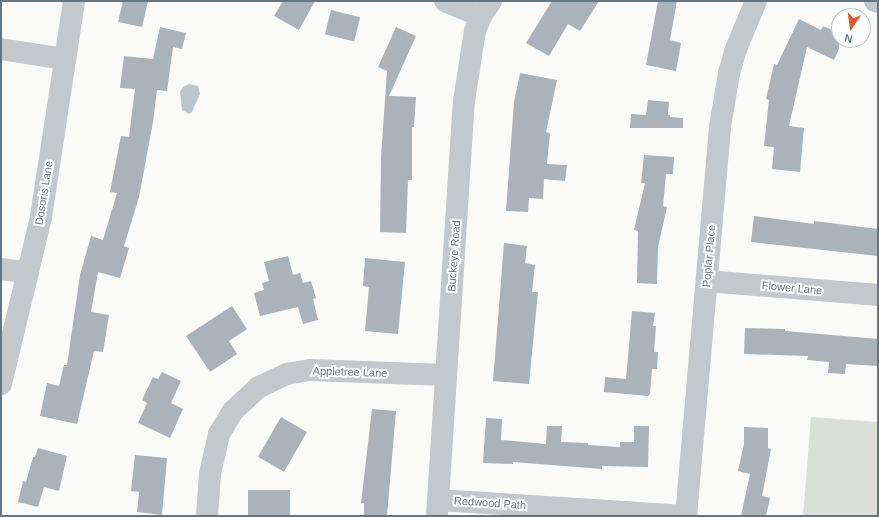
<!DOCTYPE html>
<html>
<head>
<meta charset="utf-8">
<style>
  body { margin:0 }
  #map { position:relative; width:879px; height:517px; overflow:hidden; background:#fafaf8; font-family:Arial,sans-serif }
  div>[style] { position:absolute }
  .green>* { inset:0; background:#dadfd7 }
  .water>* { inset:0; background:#bbc7cb }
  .building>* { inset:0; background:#aab3b9; transform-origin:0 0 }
  .minor>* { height:22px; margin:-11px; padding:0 11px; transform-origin:11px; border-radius:11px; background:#c3c8cc }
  span { translate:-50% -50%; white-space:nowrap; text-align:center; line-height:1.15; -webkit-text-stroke:4px #fff; paint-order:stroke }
  .street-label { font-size:11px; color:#657683 }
  .frame { position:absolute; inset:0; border:2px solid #657683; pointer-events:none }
  .north { position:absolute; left:831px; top:8px; width:40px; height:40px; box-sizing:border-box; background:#fff; border:1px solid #c1c8cd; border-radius:50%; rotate:193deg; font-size:11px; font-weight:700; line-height:16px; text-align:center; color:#657683 }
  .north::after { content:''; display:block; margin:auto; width:14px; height:18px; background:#e4572e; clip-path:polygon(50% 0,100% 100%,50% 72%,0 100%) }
</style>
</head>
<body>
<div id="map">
  <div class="green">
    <i style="clip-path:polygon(811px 417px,878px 422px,878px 516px,803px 516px)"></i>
  </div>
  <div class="water">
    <i style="clip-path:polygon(189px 84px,198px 86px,200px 94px,192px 112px,189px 114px,182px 110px,180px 92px,183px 87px)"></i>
  </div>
  <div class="building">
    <i style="clip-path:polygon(123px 1px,148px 1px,142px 27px,118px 22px)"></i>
    <i style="clip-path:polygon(283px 1px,315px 1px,299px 30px,274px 16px)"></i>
    <i style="clip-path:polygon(552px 1px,599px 1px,580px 31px,568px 24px,549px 56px,526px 43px)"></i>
    <i style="clip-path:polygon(658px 1px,677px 1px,670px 40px,681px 43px,676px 71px,646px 65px)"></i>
    <i style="left:331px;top:10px;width:30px;height:25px;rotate:14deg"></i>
    <i style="clip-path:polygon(799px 19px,821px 30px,823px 26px,839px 33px,839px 49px,834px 60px,807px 47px,789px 126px,804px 128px,800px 172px,772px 169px,774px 147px,764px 146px,769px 100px,766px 99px,774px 64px,777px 65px)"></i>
    <i style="clip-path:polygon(160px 27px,186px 33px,182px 49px,173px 47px,167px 91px,157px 90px,153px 122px,139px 197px,124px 246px,129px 248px,120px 278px,98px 272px,91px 312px,109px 315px,103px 352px,94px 351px,77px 424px,40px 416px,47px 383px,59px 386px,64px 365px,67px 365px,80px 275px,91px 236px,103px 240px,117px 193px,110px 192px,121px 136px,129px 137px,135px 89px,120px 88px,124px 56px,153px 59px)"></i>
    <i style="clip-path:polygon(396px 27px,416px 36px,389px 96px,416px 97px,414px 127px,412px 127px,412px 180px,408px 180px,406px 233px,380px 232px,381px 157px,387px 71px,378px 67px)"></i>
    <i style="clip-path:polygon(520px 73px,557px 80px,546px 132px,550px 133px,547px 164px,567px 165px,565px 181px,544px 179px,543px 199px,529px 198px,528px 212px,506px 211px,514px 102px)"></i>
    <i style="clip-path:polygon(648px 100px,669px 102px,668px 115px,670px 115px,670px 117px,683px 118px,683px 128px,630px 128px,631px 114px,646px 115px)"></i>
    <i style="clip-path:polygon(644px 155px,674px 157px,673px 174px,666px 174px,663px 206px,667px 207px,658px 247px,657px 284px,637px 283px,638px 231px,634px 230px,645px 183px,641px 183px)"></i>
    <i style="clip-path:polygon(754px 216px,814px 224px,814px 221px,878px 229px,878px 256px,751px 242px)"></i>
    <i style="clip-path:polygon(504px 243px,527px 246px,525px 263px,535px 265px,532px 292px,538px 292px,529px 384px,493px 381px)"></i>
    <i style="clip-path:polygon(288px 256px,293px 275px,300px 273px,303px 283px,311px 281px,316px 298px,313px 299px,318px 320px,303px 324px,298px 307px,260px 316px,254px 293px,264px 290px,262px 283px,269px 281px,264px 262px)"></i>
    <i style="clip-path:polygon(365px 258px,405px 262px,398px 334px,365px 331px,369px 287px,363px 286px)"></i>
    <i style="clip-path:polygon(232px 306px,247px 329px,229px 341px,237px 354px,210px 372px,186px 336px)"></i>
    <i style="clip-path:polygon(632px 311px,655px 313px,653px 326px,656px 326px,654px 352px,658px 352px,657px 369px,652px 369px,650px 394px,648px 396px,604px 392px,605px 377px,626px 379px)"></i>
    <i style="clip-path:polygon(745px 328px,785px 329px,785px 331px,878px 339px,878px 366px,846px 364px,845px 374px,828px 373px,829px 362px,807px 360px,808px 356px,744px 354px)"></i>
    <i style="clip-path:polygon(162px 372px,181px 381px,171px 403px,183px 409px,170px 438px,138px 423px,147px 403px,142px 400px,153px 377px,158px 379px)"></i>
    <i style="clip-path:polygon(372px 409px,396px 411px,387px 516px,364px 516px,364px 503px,361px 503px)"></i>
    <i style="left:281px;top:417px;width:30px;height:46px;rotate:30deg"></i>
    <i style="clip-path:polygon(486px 418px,502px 419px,501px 440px,546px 444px,547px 426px,562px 426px,561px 442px,588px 443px,588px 445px,620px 447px,620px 442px,634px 442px,634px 426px,649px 426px,648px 467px,602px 466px,602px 469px,513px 462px,513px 464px,483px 463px)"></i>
    <i style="clip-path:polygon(744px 427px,768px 428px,768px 448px,771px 449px,762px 496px,770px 498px,766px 516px,741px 516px,750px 474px,738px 471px,744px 444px)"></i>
    <i style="clip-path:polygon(38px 448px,67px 456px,59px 491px,44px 487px,38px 507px,18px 502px,23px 481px,26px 482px,33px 457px,35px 457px)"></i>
    <i style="clip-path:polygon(135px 455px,167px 458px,162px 515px,137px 512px,139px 492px,131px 491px)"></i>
    <i style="left:248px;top:490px;width:42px;height:26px"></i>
  </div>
  <div class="minor">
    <i style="left:445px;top:1px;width:39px;rotate:23deg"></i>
    <i style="left:875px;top:1px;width:3px;rotate:18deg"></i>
    <i style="left:1px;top:49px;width:65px;rotate:8.9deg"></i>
    <i style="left:1px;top:269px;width:27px;rotate:8deg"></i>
    <i style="left:707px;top:281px;width:172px;rotate:4.7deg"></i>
    <i style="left:1px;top:384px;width:172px;rotate:-76.5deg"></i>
    <i style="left:41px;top:217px;width:219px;rotate:-81.3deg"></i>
    <i style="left:439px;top:500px;width:247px;rotate:3.7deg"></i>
    <i style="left:207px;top:516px;width:42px;rotate:-85.9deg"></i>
    <i style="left:210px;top:474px;width:41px;rotate:-77.3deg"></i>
    <i style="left:219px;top:434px;width:27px;rotate:-59deg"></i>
    <i style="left:233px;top:411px;width:35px;rotate:-43deg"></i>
    <i style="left:259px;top:387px;width:31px;rotate:-25deg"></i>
    <i style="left:287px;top:374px;width:23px;rotate:-10deg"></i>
    <i style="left:310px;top:370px;width:136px;rotate:2.1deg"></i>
    <i style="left:437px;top:516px;width:416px;rotate:-86.3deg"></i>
    <i style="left:464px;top:101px;width:71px;rotate:-81.1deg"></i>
    <i style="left:475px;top:31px;width:16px;rotate:-68deg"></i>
    <i style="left:481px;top:16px;width:18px;rotate:-56deg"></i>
    <i style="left:686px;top:516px;width:390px;rotate:-85deg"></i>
    <i style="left:720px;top:127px;width:55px;rotate:-80.5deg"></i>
    <i style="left:729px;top:73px;width:25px;rotate:-74deg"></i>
    <i style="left:736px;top:49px;width:52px;rotate:-67.4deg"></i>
  </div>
  <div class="street-label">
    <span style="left:44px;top:193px;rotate:-81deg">Dosoris Lane</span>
    <span style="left:454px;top:256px;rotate:-86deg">Buckeye Road</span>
    <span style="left:709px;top:256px;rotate:-85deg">Poplar Place</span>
    <span style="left:792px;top:288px;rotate:5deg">Flower Lane</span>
    <span style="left:350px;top:372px;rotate:2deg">Appletree Lane</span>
    <span style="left:490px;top:503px;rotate:4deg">Redwood Path</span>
  </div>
  <div class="frame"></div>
  <div class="north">N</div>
</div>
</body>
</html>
